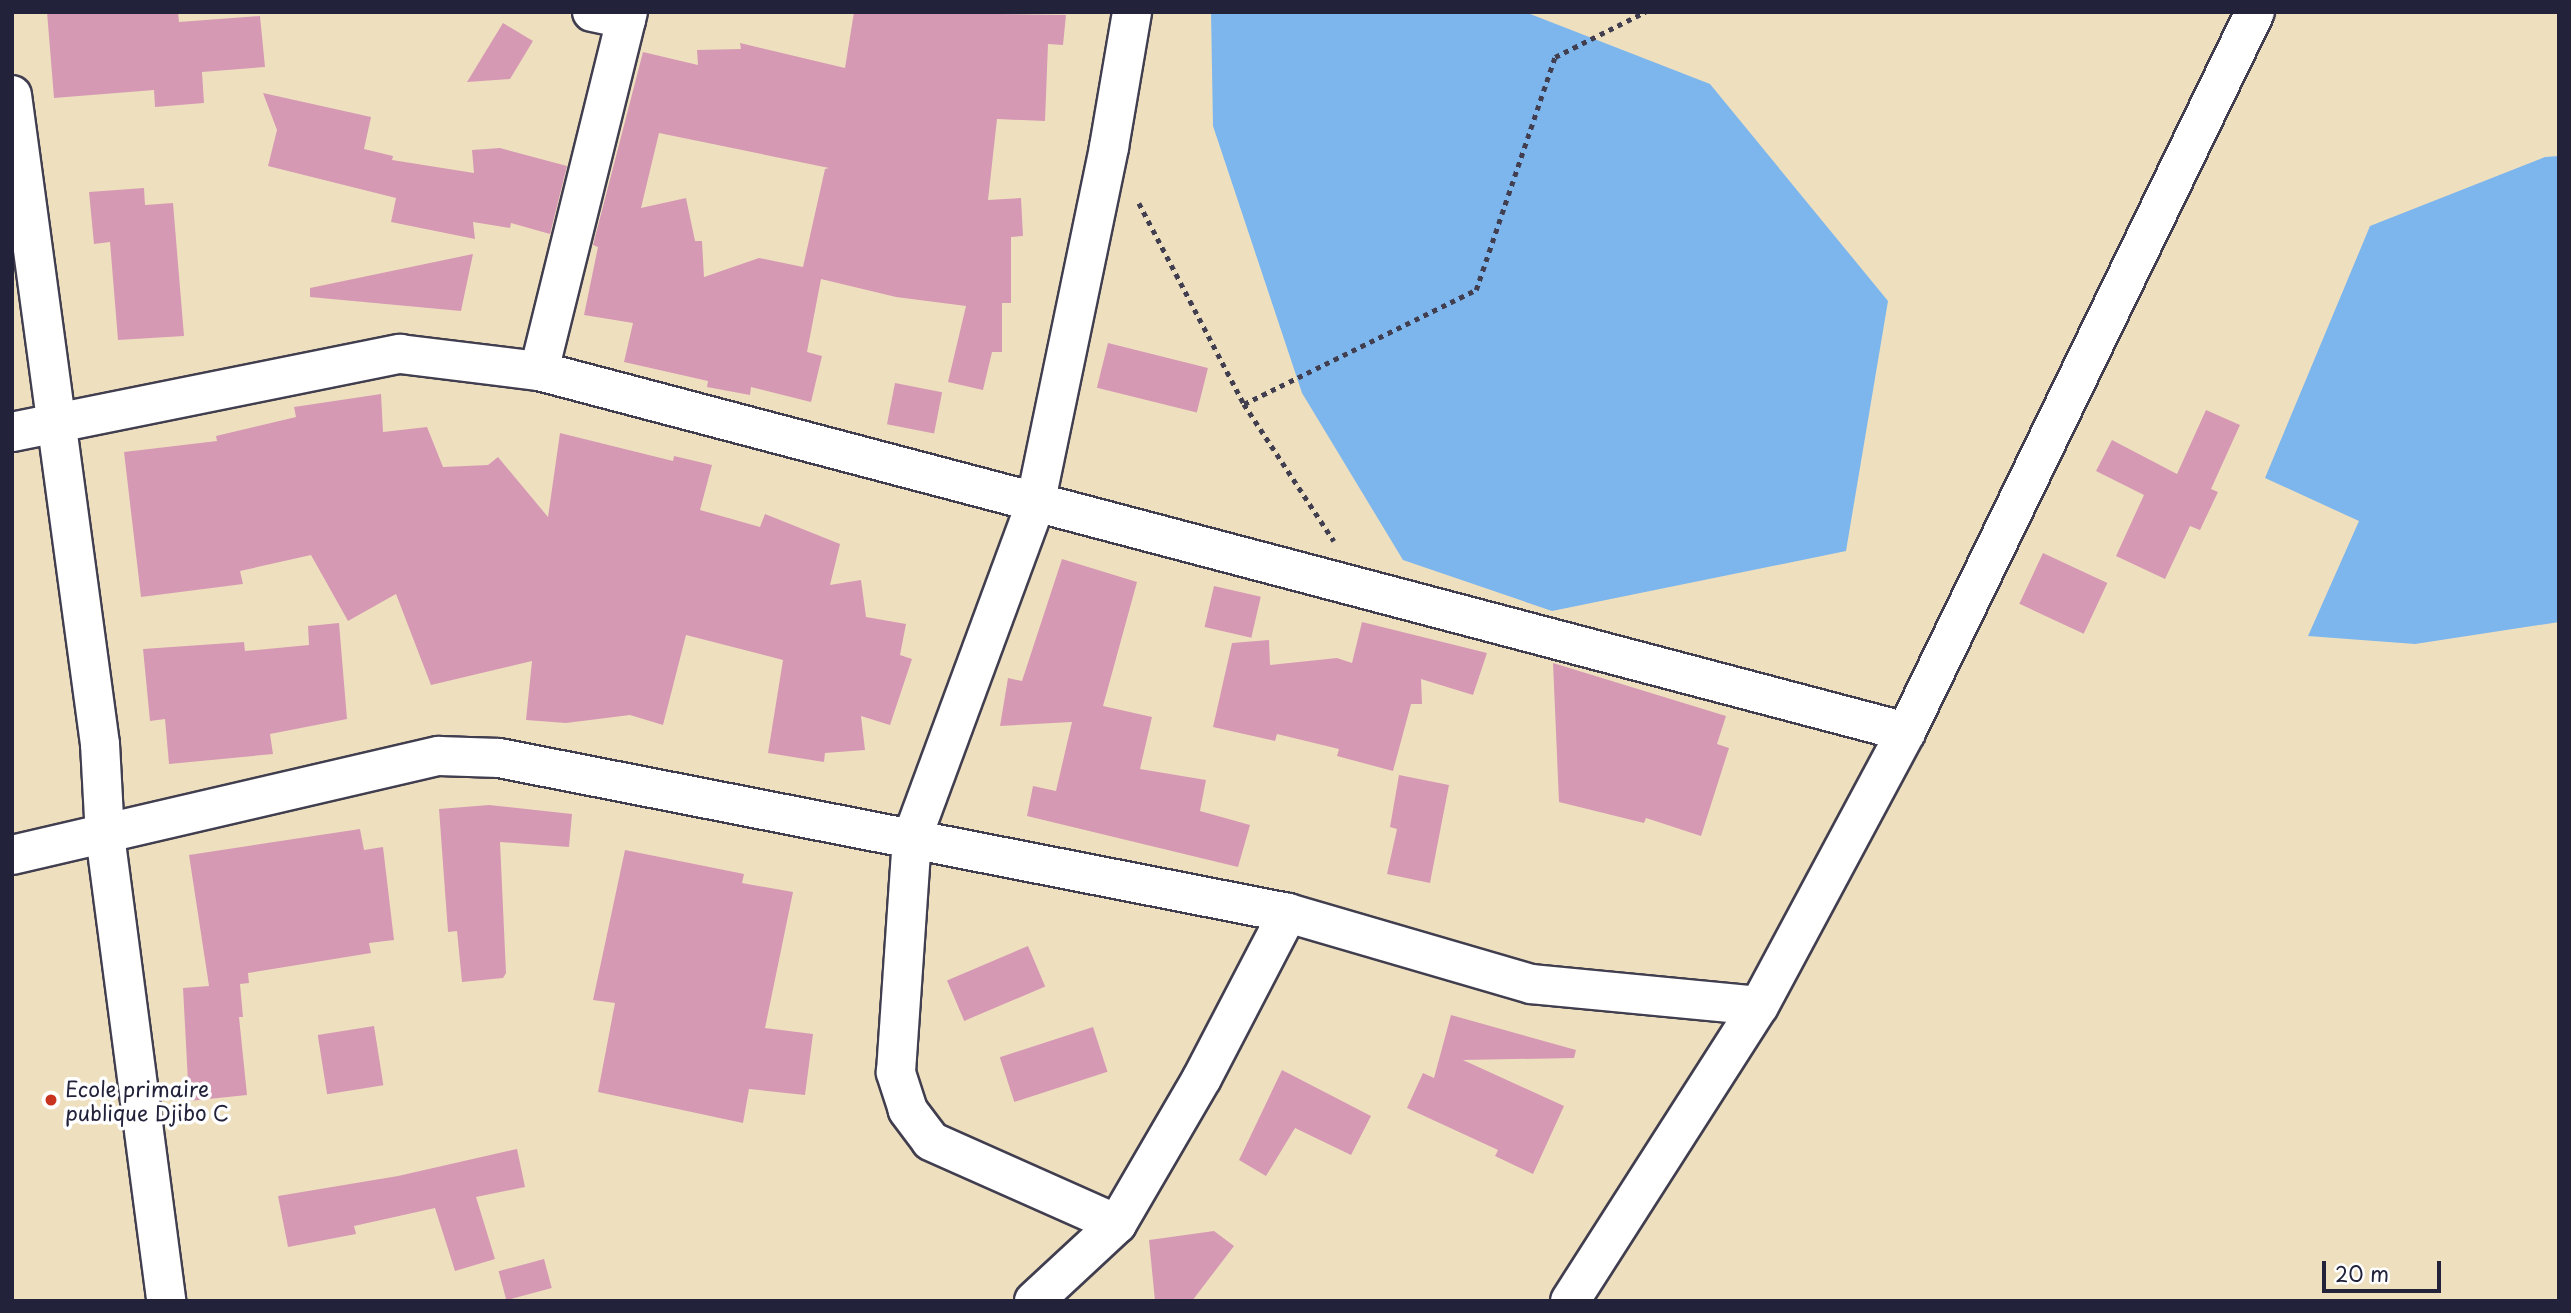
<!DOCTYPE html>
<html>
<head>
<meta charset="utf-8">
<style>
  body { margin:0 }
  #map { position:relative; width:2571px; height:1313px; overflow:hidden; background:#eee0bf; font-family:"Playpen Sans",sans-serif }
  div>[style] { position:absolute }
  .water>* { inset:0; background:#7db5ed }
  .building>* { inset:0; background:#d699b4; transform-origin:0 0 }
  .path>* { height:4.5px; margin-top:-2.25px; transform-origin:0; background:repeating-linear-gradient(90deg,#413e4f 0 5px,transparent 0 10px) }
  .roads { filter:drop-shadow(2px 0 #413e4f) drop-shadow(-2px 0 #413e4f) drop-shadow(0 2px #413e4f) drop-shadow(0 -2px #413e4f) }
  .street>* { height:38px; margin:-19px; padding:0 19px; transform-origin:19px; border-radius:19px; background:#fff }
  .primary>* { height:38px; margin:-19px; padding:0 19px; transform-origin:19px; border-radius:19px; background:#fff }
  .dots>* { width:19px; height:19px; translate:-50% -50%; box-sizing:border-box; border:4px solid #fff; border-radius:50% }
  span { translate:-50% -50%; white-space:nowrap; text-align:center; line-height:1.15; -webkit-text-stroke:7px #fff; paint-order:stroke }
  .poi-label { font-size:21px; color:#22223b }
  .left { translate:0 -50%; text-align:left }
  .frame { position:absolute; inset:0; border:14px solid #22223b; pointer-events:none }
  .scale { position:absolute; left:2322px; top:1261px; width:119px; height:32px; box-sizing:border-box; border:4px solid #22223b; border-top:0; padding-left:9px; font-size:21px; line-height:24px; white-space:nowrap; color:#22223b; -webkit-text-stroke:5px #fff; paint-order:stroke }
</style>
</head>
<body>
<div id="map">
  <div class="water">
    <i style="clip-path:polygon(1211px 12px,1525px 12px,1710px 84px,1888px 301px,1846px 551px,1552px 611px,1403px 560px,1302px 393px,1213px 126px)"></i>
    <i style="clip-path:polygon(2559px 156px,2559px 622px,2415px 644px,2308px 636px,2359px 521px,2265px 478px,2370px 226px,2545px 157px)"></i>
  </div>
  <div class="building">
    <i style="clip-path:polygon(47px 12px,178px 12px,179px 22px,260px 16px,265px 67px,202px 72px,204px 103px,155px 107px,154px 90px,54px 98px)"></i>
    <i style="clip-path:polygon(evenodd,854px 12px,1066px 15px,1063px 45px,1048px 44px,1045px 121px,997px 119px,988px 200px,1021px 198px,1023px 236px,1011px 237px,1011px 303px,1002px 303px,1002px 352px,992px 352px,983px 390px,948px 382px,966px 306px,896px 297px,821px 279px,807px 352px,822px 356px,811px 402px,751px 387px,750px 395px,707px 387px,708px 381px,624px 362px,633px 323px,584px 315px,598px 247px,593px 245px,643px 52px,698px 65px,697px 50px,741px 49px,740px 43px,845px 68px,854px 12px,659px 133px,829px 168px,825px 169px,803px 267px,759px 258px,704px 277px,702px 241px,695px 241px,686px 198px,641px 208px,659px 133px)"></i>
    <i style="clip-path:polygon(503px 23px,533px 41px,510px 79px,467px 82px)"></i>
    <i style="clip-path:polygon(263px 93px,371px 117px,364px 149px,393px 156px,392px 160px,474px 173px,472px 150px,500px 148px,567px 166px,550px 234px,511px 223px,510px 228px,473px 222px,475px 239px,391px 222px,396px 198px,268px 166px,277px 130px)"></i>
    <i style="clip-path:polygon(144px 188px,145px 205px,173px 203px,184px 336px,118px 340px,110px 242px,94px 244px,89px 192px)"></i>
    <i style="clip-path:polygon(473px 254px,461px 311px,310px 297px,310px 288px)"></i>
    <i style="left:1108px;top:343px;width:103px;height:46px;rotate:14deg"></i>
    <i style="left:895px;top:383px;width:48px;height:42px;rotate:11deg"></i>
    <i style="clip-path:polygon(381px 394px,383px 432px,427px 427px,443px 467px,488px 465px,498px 457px,548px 517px,560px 433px,673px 461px,674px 456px,712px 465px,700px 510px,760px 527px,765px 514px,840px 544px,830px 585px,861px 580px,866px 617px,906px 624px,900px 655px,912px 659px,890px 725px,861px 716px,865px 750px,825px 753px,824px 762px,768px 753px,783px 660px,686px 635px,663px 725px,630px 715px,566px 723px,526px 720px,532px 661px,431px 685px,396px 594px,348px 621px,311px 555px,240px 571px,243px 584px,141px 597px,124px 452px,217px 441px,216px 436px,296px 417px,294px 407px)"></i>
    <i style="clip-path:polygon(2206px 410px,2240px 425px,2211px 489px,2218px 492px,2200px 530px,2190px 526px,2165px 579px,2116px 556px,2144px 495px,2096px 471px,2112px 440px,2177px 474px)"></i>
    <i style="left:2043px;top:553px;width:71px;height:56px;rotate:25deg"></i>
    <i style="clip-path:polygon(1062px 559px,1137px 582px,1103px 706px,1152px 717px,1140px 769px,1206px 780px,1200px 811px,1250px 825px,1238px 867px,1027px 816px,1033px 786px,1056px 791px,1072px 722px,1000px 726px,1008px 678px,1022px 681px)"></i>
    <i style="left:1214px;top:586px;width:48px;height:42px;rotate:13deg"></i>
    <i style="clip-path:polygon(1362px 622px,1487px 653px,1473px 695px,1421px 679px,1422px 704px,1411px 704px,1393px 771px,1337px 756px,1339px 749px,1277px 734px,1275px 741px,1213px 727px,1232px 643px,1269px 640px,1270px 665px,1337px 658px,1352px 663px)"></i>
    <i style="clip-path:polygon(339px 623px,347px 719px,270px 734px,273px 754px,169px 764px,165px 719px,150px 721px,143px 649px,244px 642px,245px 651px,309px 645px,308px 626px)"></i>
    <i style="clip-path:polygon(1553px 663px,1726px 716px,1717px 744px,1729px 748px,1701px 836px,1646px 818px,1644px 823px,1559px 802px)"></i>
    <i style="clip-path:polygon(1399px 775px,1449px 785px,1430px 883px,1387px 874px,1397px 829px,1390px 827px)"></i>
    <i style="clip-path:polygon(489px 805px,572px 814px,569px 847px,500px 842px,506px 973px,503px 978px,462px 982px,457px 931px,448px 932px,439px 809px)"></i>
    <i style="clip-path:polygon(360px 829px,364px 850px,383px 847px,394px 940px,369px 943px,371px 953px,248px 973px,249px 983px,240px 984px,243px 1017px,239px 1017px,247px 1095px,189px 1101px,183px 988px,209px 986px,189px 855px)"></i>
    <i style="clip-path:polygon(625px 850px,744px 874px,742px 883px,793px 892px,765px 1028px,813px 1034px,805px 1095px,749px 1089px,743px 1123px,598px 1092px,615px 1003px,593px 1000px)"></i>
    <i style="left:1028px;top:946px;width:44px;height:88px;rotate:67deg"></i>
    <i style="clip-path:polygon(1451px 1015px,1576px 1050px,1574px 1058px,1463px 1060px,1564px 1106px,1533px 1174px,1495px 1156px,1498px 1150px,1407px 1108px,1423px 1073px,1434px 1078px)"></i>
    <i style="left:374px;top:1026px;width:60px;height:57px;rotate:81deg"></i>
    <i style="left:1093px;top:1027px;width:47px;height:98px;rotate:72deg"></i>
    <i style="clip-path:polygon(1282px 1070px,1371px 1116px,1351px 1155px,1295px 1128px,1266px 1176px,1239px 1160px)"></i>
    <i style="clip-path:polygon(517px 1149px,525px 1187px,476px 1197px,495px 1259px,455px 1271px,435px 1208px,354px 1226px,356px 1234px,288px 1247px,278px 1196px,398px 1176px)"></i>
    <i style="clip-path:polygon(1214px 1231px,1234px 1246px,1192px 1301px,1155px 1301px,1149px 1240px)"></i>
    <i style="left:544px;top:1259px;width:30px;height:47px;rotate:75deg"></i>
  </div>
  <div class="path">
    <i style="left:1139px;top:203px;width:227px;rotate:62.4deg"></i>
    <i style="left:1244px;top:404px;width:258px;rotate:-26.2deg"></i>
    <i style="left:1476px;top:290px;width:246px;rotate:-71.3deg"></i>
    <i style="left:1555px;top:57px;width:101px;rotate:-26.6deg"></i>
    <i style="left:1244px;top:404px;width:164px;rotate:56.7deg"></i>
  </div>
  <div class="roads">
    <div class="street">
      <i style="left:592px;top:12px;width:35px;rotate:12deg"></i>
      <i style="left:12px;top:95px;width:655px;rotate:82.28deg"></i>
      <i style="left:100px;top:744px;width:91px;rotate:86.9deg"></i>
      <i style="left:105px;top:835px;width:470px;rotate:82.5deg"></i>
      <i style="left:539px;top:371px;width:370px;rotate:-76.1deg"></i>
      <i style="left:12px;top:432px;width:396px;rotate:-11.4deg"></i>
      <i style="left:400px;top:354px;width:140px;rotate:7deg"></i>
      <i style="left:539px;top:371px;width:1414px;rotate:14.79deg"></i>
      <i style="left:12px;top:855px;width:438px;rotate:-13.1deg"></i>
      <i style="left:439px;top:756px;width:60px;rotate:1.9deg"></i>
      <i style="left:499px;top:758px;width:804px;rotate:11.11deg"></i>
      <i style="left:1288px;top:913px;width:253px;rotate:16.3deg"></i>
      <i style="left:1531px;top:984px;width:229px;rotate:5.5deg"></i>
      <i style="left:1117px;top:1224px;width:204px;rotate:-156deg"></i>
      <i style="left:931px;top:1141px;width:39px;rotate:-127deg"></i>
      <i style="left:908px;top:1110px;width:40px;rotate:-108deg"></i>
      <i style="left:896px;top:1072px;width:235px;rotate:-86.1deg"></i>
      <i style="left:912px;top:838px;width:355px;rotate:-69.7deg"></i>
      <i style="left:1035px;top:505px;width:366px;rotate:-78.3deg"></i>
      <i style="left:1109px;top:147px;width:137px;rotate:-80.3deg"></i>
      <i style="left:1034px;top:1301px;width:113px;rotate:-42.9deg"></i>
      <i style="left:1117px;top:1224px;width:169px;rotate:-59.8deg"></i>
      <i style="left:1202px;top:1078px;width:186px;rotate:-62.5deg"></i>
    </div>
    <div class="primary">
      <i style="left:1570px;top:1301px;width:350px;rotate:-57.4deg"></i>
      <i style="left:1759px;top:1006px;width:311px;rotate:-61.8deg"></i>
      <i style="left:1906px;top:732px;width:800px;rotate:-64.14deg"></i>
    </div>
  </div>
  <div class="dots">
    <i style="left:51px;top:1100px;background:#c8321e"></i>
  </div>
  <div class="poi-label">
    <span class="left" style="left:65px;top:1100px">Ecole primaire<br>publique Djibo C</span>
  </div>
  <div class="frame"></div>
  <div class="scale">20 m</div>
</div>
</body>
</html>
